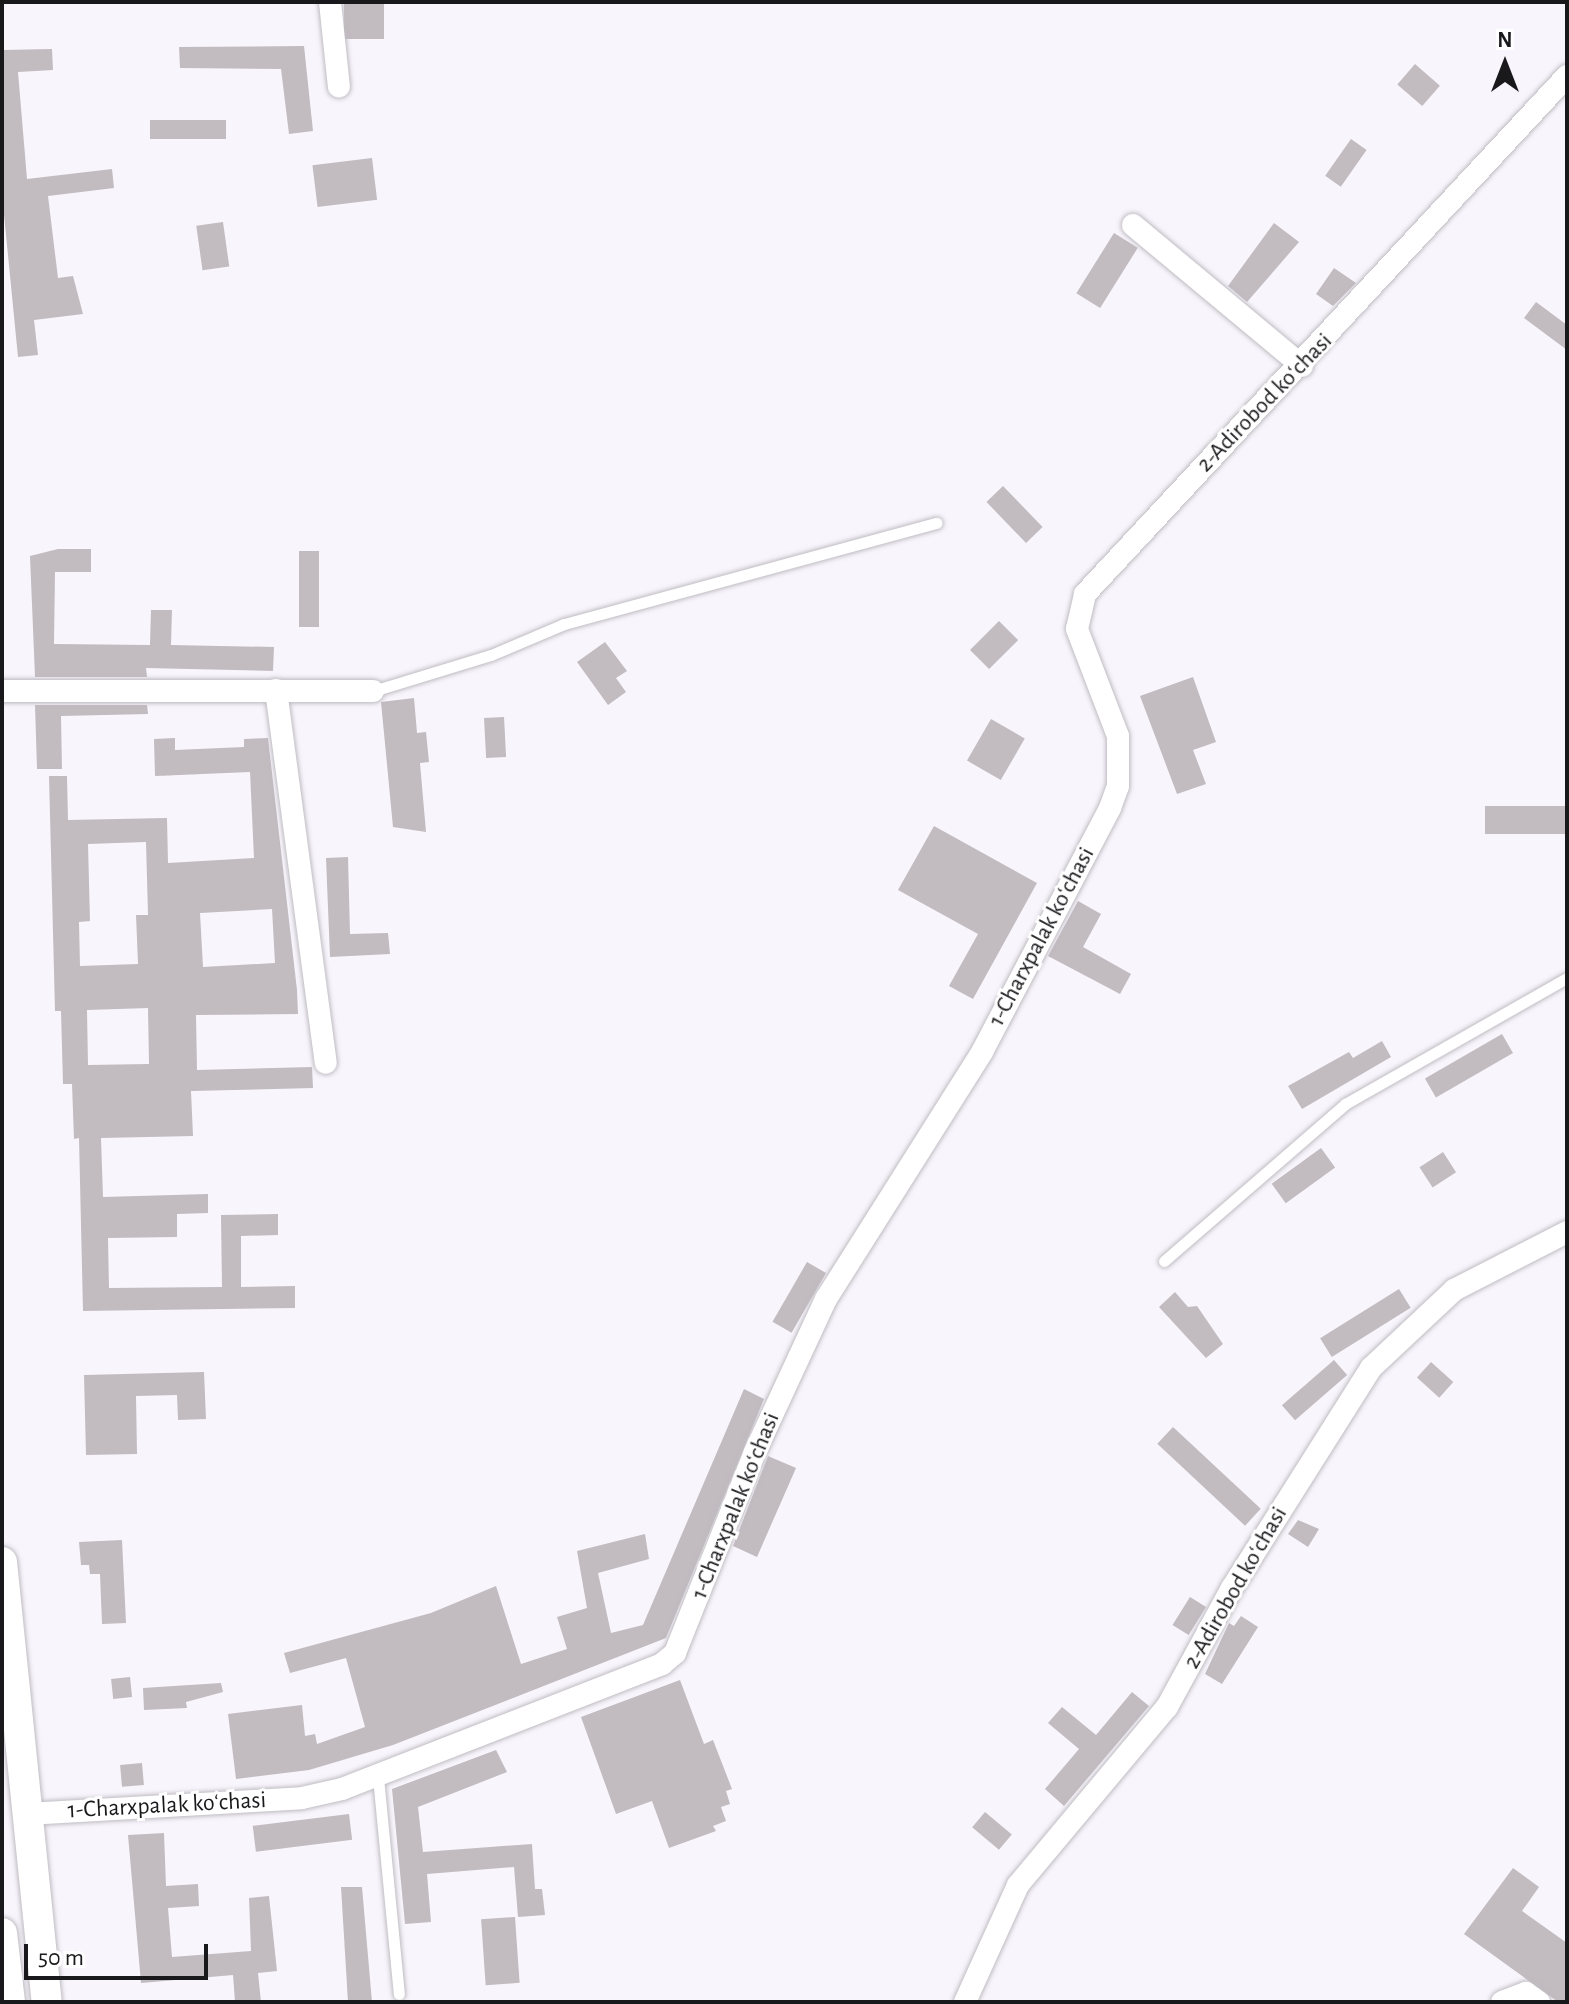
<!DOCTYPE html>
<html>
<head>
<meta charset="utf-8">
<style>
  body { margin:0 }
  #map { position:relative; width:1569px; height:2004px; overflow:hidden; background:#f8f5fc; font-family:"Alegreya Sans",sans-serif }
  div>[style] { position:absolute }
  .building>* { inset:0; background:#c2bbc0; transform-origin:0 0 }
  .roads { filter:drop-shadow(0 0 2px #bfbcc2) drop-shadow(0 0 2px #bfbcc2) }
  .lane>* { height:11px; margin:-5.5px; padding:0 5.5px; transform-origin:5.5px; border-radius:5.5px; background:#fff }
  .street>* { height:22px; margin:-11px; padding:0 11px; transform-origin:11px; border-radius:11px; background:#fff }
  .secondary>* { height:30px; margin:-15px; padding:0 15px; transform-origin:15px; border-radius:15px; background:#fff }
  span { translate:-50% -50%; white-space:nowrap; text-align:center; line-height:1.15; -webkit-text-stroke:6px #fff; paint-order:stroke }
  .street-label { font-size:24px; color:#19181b }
  .frame { position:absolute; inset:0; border:4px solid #19181b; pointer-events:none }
  .north { position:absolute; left:1465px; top:24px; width:80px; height:80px; -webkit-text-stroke:6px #fff; paint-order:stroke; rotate:0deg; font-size:22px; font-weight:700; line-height:32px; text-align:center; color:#19181b }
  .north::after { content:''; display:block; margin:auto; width:28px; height:36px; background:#19181b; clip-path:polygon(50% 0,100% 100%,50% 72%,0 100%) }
  .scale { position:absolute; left:24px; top:1944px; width:184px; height:36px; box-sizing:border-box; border:4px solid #19181b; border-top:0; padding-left:10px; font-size:24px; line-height:28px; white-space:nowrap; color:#19181b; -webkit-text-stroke:6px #fff; paint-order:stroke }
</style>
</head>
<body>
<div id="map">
  <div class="building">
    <i style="left:344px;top:2px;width:40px;height:37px"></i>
    <i style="clip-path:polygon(304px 46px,313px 131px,289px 134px,281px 69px,180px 68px,179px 47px)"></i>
    <i style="clip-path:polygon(52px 49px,53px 70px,18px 72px,27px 179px,112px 169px,114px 188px,48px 196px,58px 278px,73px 276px,83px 314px,34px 320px,38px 355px,18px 357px,2px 194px,2px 50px)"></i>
    <i style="left:1415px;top:64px;width:33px;height:27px;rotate:41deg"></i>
    <i style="left:226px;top:120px;width:19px;height:76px;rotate:90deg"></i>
    <i style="left:1351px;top:139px;width:19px;height:45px;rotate:35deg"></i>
    <i style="left:372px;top:158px;width:42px;height:60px;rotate:83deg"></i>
    <i style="left:223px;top:222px;width:45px;height:27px;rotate:82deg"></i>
    <i style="clip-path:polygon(1274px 223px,1299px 242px,1247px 302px,1228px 286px)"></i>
    <i style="left:1114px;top:233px;width:28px;height:71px;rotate:32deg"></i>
    <i style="clip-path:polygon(1334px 268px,1356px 283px,1333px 306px,1316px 294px)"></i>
    <i style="clip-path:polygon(1536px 302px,1567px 325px,1567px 350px,1524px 318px)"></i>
    <i style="left:1003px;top:486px;width:57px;height:23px;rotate:46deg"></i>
    <i style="clip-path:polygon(58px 549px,91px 549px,91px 572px,55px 572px,54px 644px,150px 645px,151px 610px,172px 610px,171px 645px,274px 647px,273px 671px,146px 668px,147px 677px,35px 677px,30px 556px)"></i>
    <i style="left:299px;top:551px;width:20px;height:76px"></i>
    <i style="left:999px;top:621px;width:27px;height:41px;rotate:45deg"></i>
    <i style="clip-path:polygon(605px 642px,627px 671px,616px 678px,626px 692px,608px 705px,577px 662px)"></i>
    <i style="clip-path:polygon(1193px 677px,1216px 742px,1193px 750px,1206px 784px,1177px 794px,1140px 696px)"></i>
    <i style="clip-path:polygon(414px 698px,417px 733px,426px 732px,429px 762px,420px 763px,426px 832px,393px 827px,381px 702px)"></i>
    <i style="clip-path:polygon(35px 705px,147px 705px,148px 714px,61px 716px,62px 769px,37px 769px)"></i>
    <i style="left:504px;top:717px;width:40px;height:20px;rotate:87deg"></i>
    <i style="left:991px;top:719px;width:39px;height:48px;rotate:30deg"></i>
    <i style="clip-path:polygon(evenodd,175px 738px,175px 750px,244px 747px,244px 739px,268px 738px,297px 990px,298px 1014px,196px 1015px,197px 1070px,312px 1067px,313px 1088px,191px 1091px,193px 1136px,101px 1138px,103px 1197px,208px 1194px,208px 1213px,177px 1214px,177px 1237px,108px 1238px,109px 1288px,222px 1287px,221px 1215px,278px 1214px,278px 1235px,241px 1236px,241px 1287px,295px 1286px,295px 1308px,83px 1311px,79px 1138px,74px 1139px,72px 1084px,63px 1084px,61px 1011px,55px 1011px,49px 776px,67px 776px,68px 820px,167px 818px,168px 863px,254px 858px,250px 772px,155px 776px,154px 739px,175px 738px,146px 842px,148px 915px,136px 915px,138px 964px,80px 966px,79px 922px,90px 921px,88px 844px,146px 842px,175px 738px,272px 909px,275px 963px,203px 967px,200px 913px,272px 909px,175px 738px,148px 1008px,149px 1064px,88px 1065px,87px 1010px,148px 1008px)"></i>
    <i style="left:1485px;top:806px;width:82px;height:28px"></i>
    <i style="clip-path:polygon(934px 826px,1037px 883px,973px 999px,949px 986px,978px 934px,898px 890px)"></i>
    <i style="clip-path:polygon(348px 857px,350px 934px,388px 933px,390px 954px,330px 957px,326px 858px)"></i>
    <i style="clip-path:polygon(1078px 901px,1101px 914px,1083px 947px,1131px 974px,1120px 994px,1048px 956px)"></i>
    <i style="left:1502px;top:1034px;width:22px;height:89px;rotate:60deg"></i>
    <i style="clip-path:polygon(1382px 1041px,1391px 1057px,1302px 1109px,1288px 1086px,1349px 1052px,1353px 1058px)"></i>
    <i style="left:1321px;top:1148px;width:24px;height:61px;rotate:54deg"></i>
    <i style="left:1443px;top:1152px;width:24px;height:28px;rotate:57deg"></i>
    <i style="left:807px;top:1262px;width:22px;height:69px;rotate:30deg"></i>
    <i style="left:1399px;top:1289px;width:22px;height:93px;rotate:58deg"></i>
    <i style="clip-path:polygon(1175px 1292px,1188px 1307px,1197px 1306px,1223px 1344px,1206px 1358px,1159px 1307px)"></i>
    <i style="left:1334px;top:1360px;width:20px;height:69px;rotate:49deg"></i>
    <i style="left:1431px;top:1362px;width:30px;height:21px;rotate:42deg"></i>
    <i style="clip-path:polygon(204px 1372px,206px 1419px,178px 1420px,177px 1395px,136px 1396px,137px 1454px,86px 1455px,84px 1375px)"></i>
    <i style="clip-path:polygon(744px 1389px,764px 1399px,666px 1638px,393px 1745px,309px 1770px,236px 1779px,228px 1714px,302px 1705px,305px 1736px,315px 1734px,317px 1744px,365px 1727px,346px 1658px,290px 1673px,284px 1653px,431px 1613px,496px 1586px,521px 1664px,567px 1649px,557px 1617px,587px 1608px,577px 1551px,645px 1534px,649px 1559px,598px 1573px,611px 1633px,643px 1625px)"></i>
    <i style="left:1173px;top:1427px;width:120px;height:23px;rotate:43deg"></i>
    <i style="clip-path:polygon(768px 1456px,796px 1468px,757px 1557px,733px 1546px)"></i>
    <i style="clip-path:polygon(1298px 1520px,1319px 1529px,1308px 1547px,1288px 1534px)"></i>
    <i style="clip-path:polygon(122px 1540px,126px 1623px,102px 1624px,100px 1574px,90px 1574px,89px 1565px,81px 1565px,79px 1542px)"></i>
    <i style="left:1190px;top:1597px;width:19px;height:33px;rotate:32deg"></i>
    <i style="clip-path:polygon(1241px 1616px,1258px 1627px,1222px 1684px,1205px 1674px,1229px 1623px,1234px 1626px)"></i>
    <i style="left:130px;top:1677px;width:20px;height:19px;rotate:84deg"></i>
    <i style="clip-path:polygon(680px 1680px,704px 1744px,713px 1740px,732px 1789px,726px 1791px,730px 1804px,721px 1807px,726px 1821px,713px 1826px,716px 1831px,669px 1848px,652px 1801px,616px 1814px,581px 1717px)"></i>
    <i style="clip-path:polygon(221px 1683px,223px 1692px,186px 1702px,187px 1708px,144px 1710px,143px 1688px)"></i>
    <i style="clip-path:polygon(1132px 1692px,1149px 1706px,1064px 1806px,1045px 1789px,1079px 1749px,1048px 1723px,1062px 1707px,1096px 1735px)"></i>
    <i style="clip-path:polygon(496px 1750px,507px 1772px,418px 1807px,423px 1852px,532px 1844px,535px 1889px,542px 1889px,545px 1915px,518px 1917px,514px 1867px,427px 1874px,431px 1922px,405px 1924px,392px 1789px)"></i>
    <i style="left:142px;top:1763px;width:22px;height:22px;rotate:85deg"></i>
    <i style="left:985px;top:1812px;width:35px;height:20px;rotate:40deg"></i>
    <i style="left:349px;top:1814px;width:26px;height:97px;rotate:83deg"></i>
    <i style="clip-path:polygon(164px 1833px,166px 1886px,198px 1884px,199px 1906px,168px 1908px,172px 1957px,251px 1951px,249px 1898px,269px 1896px,277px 1971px,258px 1973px,261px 2002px,235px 2002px,233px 1975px,141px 1983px,128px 1835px)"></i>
    <i style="clip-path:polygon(1513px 1868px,1539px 1887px,1522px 1911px,1567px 1943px,1567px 2002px,1558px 2002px,1464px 1934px)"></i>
    <i style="clip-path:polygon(341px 1887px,362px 1887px,372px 2002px,348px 2002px)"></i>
    <i style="left:515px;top:1917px;width:66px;height:34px;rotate:86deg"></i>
  </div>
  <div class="roads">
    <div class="lane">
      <i style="left:373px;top:691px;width:123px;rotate:-17deg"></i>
      <i style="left:491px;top:655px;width:79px;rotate:-23deg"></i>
      <i style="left:564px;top:624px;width:386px;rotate:-15.2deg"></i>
      <i style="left:1164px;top:1261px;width:240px;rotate:-40.9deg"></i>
      <i style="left:1345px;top:1104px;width:255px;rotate:-29.6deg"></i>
      <i style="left:378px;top:1777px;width:218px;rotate:84.5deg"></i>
    </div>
    <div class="street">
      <i style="left:330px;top:2px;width:85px;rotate:84deg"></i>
      <i style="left:1133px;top:225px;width:220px;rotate:39.8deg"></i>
      <i style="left:276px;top:690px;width:376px;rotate:82.4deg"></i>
      <i style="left:2px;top:691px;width:371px"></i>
      <i style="left:27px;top:1814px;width:275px;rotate:-3.3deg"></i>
      <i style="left:302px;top:1798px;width:41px;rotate:-12.7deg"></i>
      <i style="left:342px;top:1789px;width:344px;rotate:-21.3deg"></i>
      <i style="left:662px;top:1664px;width:17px;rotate:-40deg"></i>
      <i style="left:675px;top:1653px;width:216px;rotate:-68.3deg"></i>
      <i style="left:755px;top:1452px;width:169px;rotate:-65.1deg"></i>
      <i style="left:826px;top:1299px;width:292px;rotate:-57.7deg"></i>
      <i style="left:982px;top:1052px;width:276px;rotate:-62.3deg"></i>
      <i style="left:1110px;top:808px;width:23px;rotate:-70deg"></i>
      <i style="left:1118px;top:786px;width:50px;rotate:-90deg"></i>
      <i style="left:1118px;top:736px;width:115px;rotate:-111deg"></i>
      <i style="left:1077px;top:629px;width:36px;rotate:-77deg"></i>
      <i style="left:1085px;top:594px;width:708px;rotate:-47.06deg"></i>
      <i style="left:965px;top:2002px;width:128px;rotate:-65.6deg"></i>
      <i style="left:1018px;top:1885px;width:232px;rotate:-50.1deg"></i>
      <i style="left:1167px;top:1707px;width:136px;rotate:-61.4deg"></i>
      <i style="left:1232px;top:1588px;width:260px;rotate:-57.7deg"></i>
      <i style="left:1371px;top:1368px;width:114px;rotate:-43.2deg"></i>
      <i style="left:1454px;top:1290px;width:127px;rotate:-27.2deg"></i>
      <i style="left:1502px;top:2002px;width:26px;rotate:-21deg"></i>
      <i style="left:1526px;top:1993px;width:16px;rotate:35deg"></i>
    </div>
    <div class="secondary">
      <i style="left:2px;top:1562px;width:442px;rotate:84.2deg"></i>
      <i style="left:2px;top:1933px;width:69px;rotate:83.4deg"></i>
    </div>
  </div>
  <div class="street-label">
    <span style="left:1265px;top:403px;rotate:-46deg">2-Adirobod koʻchasi</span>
    <span style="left:1042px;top:937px;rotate:-62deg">1-Charxpalak koʻchasi</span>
    <span style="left:736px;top:1506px;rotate:-68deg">1-Charxpalak koʻchasi</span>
    <span style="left:1236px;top:1588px;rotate:-60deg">2-Adirobod koʻchasi</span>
    <span style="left:167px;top:1806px;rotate:-3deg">1-Charxpalak koʻchasi</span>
  </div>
  <div class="frame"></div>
  <div class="north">N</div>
  <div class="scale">50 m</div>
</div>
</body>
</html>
